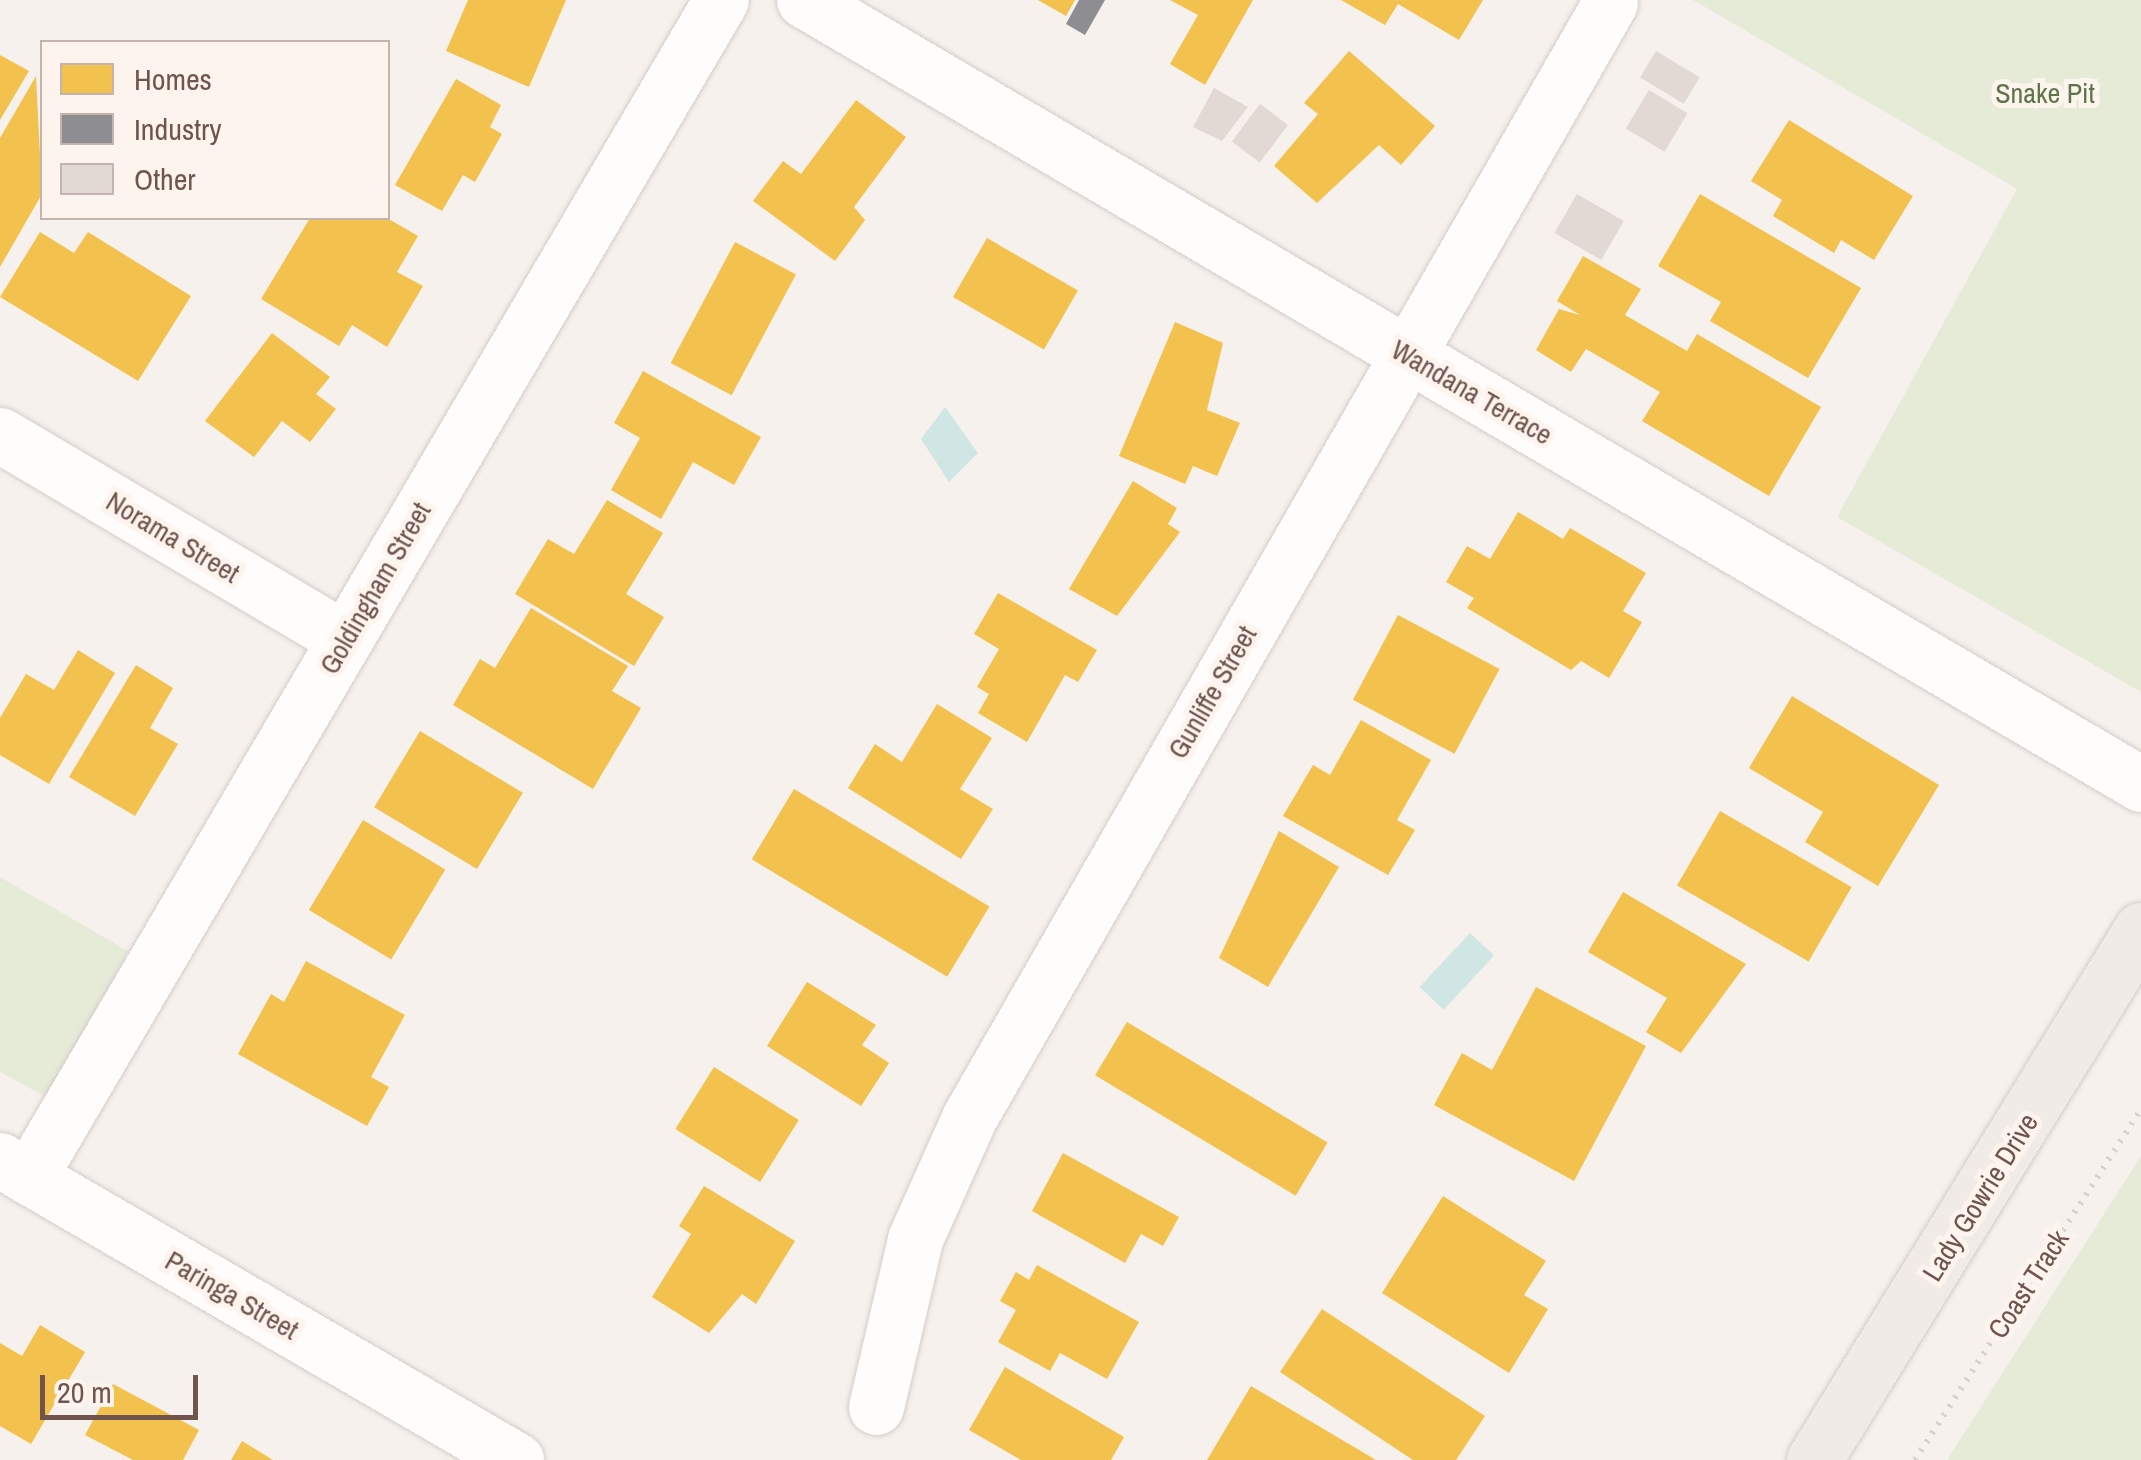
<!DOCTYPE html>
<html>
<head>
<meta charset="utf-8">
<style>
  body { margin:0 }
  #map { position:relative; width:2141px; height:1460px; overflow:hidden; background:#f6f1ec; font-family:"Archivo Narrow",sans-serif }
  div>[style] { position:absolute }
  .green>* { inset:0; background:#e6ebd8 }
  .water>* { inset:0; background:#d0e6e4; transform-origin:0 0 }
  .homes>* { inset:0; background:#f2c14e; transform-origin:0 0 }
  .industry>* { inset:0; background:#8d8d92 }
  .building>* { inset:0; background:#e2d8d4; transform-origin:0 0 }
  .path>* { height:6px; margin-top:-3px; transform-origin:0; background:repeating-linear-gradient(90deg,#d8d0cf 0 2.5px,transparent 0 10.5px) }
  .roads { filter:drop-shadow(0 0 2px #d4ccc8) drop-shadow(0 0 2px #d4ccc8) }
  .minor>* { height:55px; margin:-27.5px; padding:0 27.5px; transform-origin:27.5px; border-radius:27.5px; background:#fefdfc }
  .major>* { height:55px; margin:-27.5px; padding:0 27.5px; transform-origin:27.5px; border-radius:27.5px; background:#f1ebe7 }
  span { translate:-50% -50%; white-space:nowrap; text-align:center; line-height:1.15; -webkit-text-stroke:10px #fdf4ee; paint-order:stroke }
  .park-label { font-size:28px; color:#5e7549 }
  .street-label { font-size:28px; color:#70554f }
  .legend { position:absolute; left:40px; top:40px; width:350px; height:180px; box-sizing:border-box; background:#fdf4ee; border:2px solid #c5b4ae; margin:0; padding:12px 18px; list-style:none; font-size:30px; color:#70554f }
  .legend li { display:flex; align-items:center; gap:20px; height:50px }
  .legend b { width:50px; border:2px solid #c5b4ae }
  .scale { position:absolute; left:40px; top:1375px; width:158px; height:45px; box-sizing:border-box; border:5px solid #70554f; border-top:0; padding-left:12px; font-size:30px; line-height:35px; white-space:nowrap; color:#70554f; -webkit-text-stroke:8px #fdf4ee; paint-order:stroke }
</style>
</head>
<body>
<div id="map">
  <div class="green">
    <i style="clip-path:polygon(1693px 0,2141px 0,2141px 692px,1837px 517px,2017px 189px)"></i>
    <i style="clip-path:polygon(0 877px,128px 951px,48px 1098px,0 1072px)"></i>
    <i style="clip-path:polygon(2141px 1156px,2141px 1460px,1947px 1460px)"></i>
  </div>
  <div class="water">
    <i style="clip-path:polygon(945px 407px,978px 453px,949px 482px,921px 439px)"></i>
    <i style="left:1470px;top:933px;width:33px;height:74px;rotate:43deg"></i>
  </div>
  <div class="homes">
    <i style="clip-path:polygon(468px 0,566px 0,529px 87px,446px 51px)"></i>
    <i style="clip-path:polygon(1038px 0,1075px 0,1066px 16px)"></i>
    <i style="clip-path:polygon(1170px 0,1253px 0,1205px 85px,1170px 64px,1198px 15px)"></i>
    <i style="clip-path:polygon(1341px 0,1483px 0,1459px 40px,1398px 4px,1385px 25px)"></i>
    <i style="clip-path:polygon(1349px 51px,1435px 126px,1401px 165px,1379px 145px,1317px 203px,1274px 166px,1318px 114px,1304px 103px)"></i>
    <i style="clip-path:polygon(0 55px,29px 71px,0 120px)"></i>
    <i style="clip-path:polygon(36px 76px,42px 194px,0 267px,0 138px)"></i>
    <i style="clip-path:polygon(456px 79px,501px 105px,490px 127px,502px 134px,475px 182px,463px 175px,442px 211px,395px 185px)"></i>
    <i style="clip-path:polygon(856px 100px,906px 137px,854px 207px,865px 220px,835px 261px,753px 201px,783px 161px,801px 174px)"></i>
    <i style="clip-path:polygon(1789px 120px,1913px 196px,1874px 260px,1841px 240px,1834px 253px,1773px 216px,1782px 200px,1751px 181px)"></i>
    <i style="clip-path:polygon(1700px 194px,1861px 288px,1808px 378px,1710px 321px,1721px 302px,1658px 266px)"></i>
    <i style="clip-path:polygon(310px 218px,387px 218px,418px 236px,397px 272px,423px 286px,387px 347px,352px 325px,339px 346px,261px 299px)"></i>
    <i style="clip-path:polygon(40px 232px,74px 253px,88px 232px,191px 296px,138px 381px,0 297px)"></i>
    <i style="left:987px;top:238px;width:105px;height:68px;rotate:30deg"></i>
    <i style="left:735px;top:242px;width:69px;height:137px;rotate:28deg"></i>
    <i style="clip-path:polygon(1583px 256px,1641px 289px,1625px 315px,1687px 351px,1697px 334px,1821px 407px,1769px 496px,1642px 421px,1660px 392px,1586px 349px,1571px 372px,1536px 350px,1559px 309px,1580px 315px,1557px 301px)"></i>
    <i style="clip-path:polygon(1175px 322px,1223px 343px,1207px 410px,1240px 423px,1217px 476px,1193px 466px,1185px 484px,1119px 456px)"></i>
    <i style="clip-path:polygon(272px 333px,330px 377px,316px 394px,336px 409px,310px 442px,282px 421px,254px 457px,205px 421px)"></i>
    <i style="clip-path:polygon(643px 371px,761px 437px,734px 485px,693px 462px,661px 519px,611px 490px,640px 438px,614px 423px)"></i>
    <i style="clip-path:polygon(1133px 481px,1177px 508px,1168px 524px,1180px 532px,1117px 616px,1069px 589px)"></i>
    <i style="clip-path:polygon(607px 500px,663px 533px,626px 594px,664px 617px,634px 666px,515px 594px,548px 539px,574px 554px)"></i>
    <i style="clip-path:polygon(1518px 512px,1563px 539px,1570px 528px,1646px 573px,1623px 611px,1642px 622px,1609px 678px,1581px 661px,1571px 670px,1467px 608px,1474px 598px,1446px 582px,1467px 546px,1490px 559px)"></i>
    <i style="clip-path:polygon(998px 593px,1097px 650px,1078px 682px,1065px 675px,1027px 742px,978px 713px,989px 694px,977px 687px,999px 649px,974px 634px)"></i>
    <i style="clip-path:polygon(531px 608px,628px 666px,612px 691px,641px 708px,593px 789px,453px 705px,480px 659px,495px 668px)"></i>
    <i style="left:1398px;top:615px;width:115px;height:96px;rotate:28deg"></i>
    <i style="clip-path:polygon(78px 650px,115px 673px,49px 784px,0 755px,0 718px,26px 674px,54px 690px)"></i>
    <i style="clip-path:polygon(136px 665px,173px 688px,150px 728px,178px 744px,135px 816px,69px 777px)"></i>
    <i style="clip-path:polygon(1792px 696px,1939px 785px,1878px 886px,1805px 842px,1823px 812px,1749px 768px)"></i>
    <i style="clip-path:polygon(937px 704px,992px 738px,960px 789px,993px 809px,961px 859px,848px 788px,875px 744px,902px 762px)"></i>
    <i style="clip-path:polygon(1361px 720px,1431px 760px,1397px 820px,1415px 830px,1388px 875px,1283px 816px,1313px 765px,1330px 775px)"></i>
    <i style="left:420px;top:731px;width:120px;height:89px;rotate:31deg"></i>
    <i style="left:794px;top:789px;width:228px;height:82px;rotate:31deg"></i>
    <i style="left:1720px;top:811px;width:152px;height:86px;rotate:30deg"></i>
    <i style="left:363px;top:820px;width:96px;height:105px;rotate:31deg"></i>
    <i style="clip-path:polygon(1279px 831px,1339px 867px,1268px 987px,1219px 958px)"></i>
    <i style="clip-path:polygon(1623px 892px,1746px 964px,1681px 1053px,1646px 1032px,1667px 998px,1588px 952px)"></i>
    <i style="clip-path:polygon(306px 961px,405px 1015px,371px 1077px,389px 1087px,367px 1126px,238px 1054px,271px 994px,284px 1002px)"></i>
    <i style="clip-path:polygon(807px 982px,876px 1025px,862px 1045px,889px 1063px,861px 1106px,767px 1046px)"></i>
    <i style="clip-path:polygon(1536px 987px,1646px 1046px,1574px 1181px,1434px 1105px,1462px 1053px,1492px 1070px)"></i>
    <i style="left:1127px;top:1022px;width:234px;height:62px;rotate:31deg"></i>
    <i style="left:714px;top:1067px;width:100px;height:73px;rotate:32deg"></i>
    <i style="clip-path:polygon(1063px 1153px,1179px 1217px,1163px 1246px,1141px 1234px,1125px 1263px,1032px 1211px)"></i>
    <i style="clip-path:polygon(704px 1186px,795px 1241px,756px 1304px,742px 1294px,709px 1333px,652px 1297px,691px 1234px,679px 1226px)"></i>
    <i style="clip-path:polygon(1443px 1196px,1546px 1261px,1524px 1295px,1548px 1309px,1509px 1373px,1382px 1293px)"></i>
    <i style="clip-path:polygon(1037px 1265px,1139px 1322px,1107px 1379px,1060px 1353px,1050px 1371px,998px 1342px,1016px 1310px,1000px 1301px,1016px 1272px,1029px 1280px)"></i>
    <i style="clip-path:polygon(1322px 1309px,1485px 1416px,1456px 1460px,1413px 1460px,1280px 1372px)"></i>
    <i style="clip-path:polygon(40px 1325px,85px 1352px,31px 1444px,0 1426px,0 1343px,22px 1356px)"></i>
    <i style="clip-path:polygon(1005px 1367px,1124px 1437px,1111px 1460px,1021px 1460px,969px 1430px)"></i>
    <i style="clip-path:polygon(113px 1384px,199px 1430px,183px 1460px,133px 1460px,85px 1435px)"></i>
    <i style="clip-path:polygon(1251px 1386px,1376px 1460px,1207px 1460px)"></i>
    <i style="clip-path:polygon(242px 1441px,273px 1460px,231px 1460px)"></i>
  </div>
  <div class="industry">
    <i style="clip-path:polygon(1079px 0,1105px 0,1085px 35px,1066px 24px)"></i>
  </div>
  <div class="building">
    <i style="left:1656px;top:51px;width:51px;height:31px;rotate:31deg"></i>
    <i style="clip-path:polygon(1214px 88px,1248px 107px,1222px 141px,1193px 127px)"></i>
    <i style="left:1649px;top:90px;width:45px;height:45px;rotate:31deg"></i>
    <i style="left:1260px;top:104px;width:35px;height:47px;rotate:37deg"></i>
    <i style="left:1577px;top:194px;width:54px;height:45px;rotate:30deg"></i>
  </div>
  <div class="path">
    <i style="left:1915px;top:1460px;width:417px;rotate:-57.2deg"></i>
  </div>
  <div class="roads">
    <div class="minor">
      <i style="left:804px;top:0;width:1550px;rotate:30.39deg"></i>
      <i style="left:0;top:435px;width:401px;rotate:30.6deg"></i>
      <i style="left:0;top:1160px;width:597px;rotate:30.17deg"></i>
      <i style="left:29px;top:1177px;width:1365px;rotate:-59.55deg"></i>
      <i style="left:876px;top:1407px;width:172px;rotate:-76.9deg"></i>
      <i style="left:915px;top:1239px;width:133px;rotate:-65.9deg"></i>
      <i style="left:969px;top:1118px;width:1286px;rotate:-60.11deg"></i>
    </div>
    <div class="major">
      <i style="left:1814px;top:1460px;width:623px;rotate:-58.33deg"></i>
    </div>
  </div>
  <div class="park-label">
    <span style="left:2045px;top:93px">Snake Pit</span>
  </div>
  <div class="street-label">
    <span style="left:1472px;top:392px;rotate:30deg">Wandana Terrace</span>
    <span style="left:173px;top:537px;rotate:31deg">Norama Street</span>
    <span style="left:375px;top:588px;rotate:-60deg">Goldingham Street</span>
    <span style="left:1212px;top:692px;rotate:-60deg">Gunliffe Street</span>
    <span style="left:1980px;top:1197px;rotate:-58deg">Lady Gowrie Drive</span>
    <span style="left:2028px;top:1284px;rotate:-57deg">Coast Track</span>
    <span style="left:232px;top:1295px;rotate:30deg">Paringa Street</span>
  </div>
  <ul class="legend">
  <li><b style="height:28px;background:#f2c14e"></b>Homes</li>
  <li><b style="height:28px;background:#8d8d92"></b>Industry</li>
  <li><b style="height:28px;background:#e2d8d4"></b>Other</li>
  </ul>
  <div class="scale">20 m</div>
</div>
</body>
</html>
